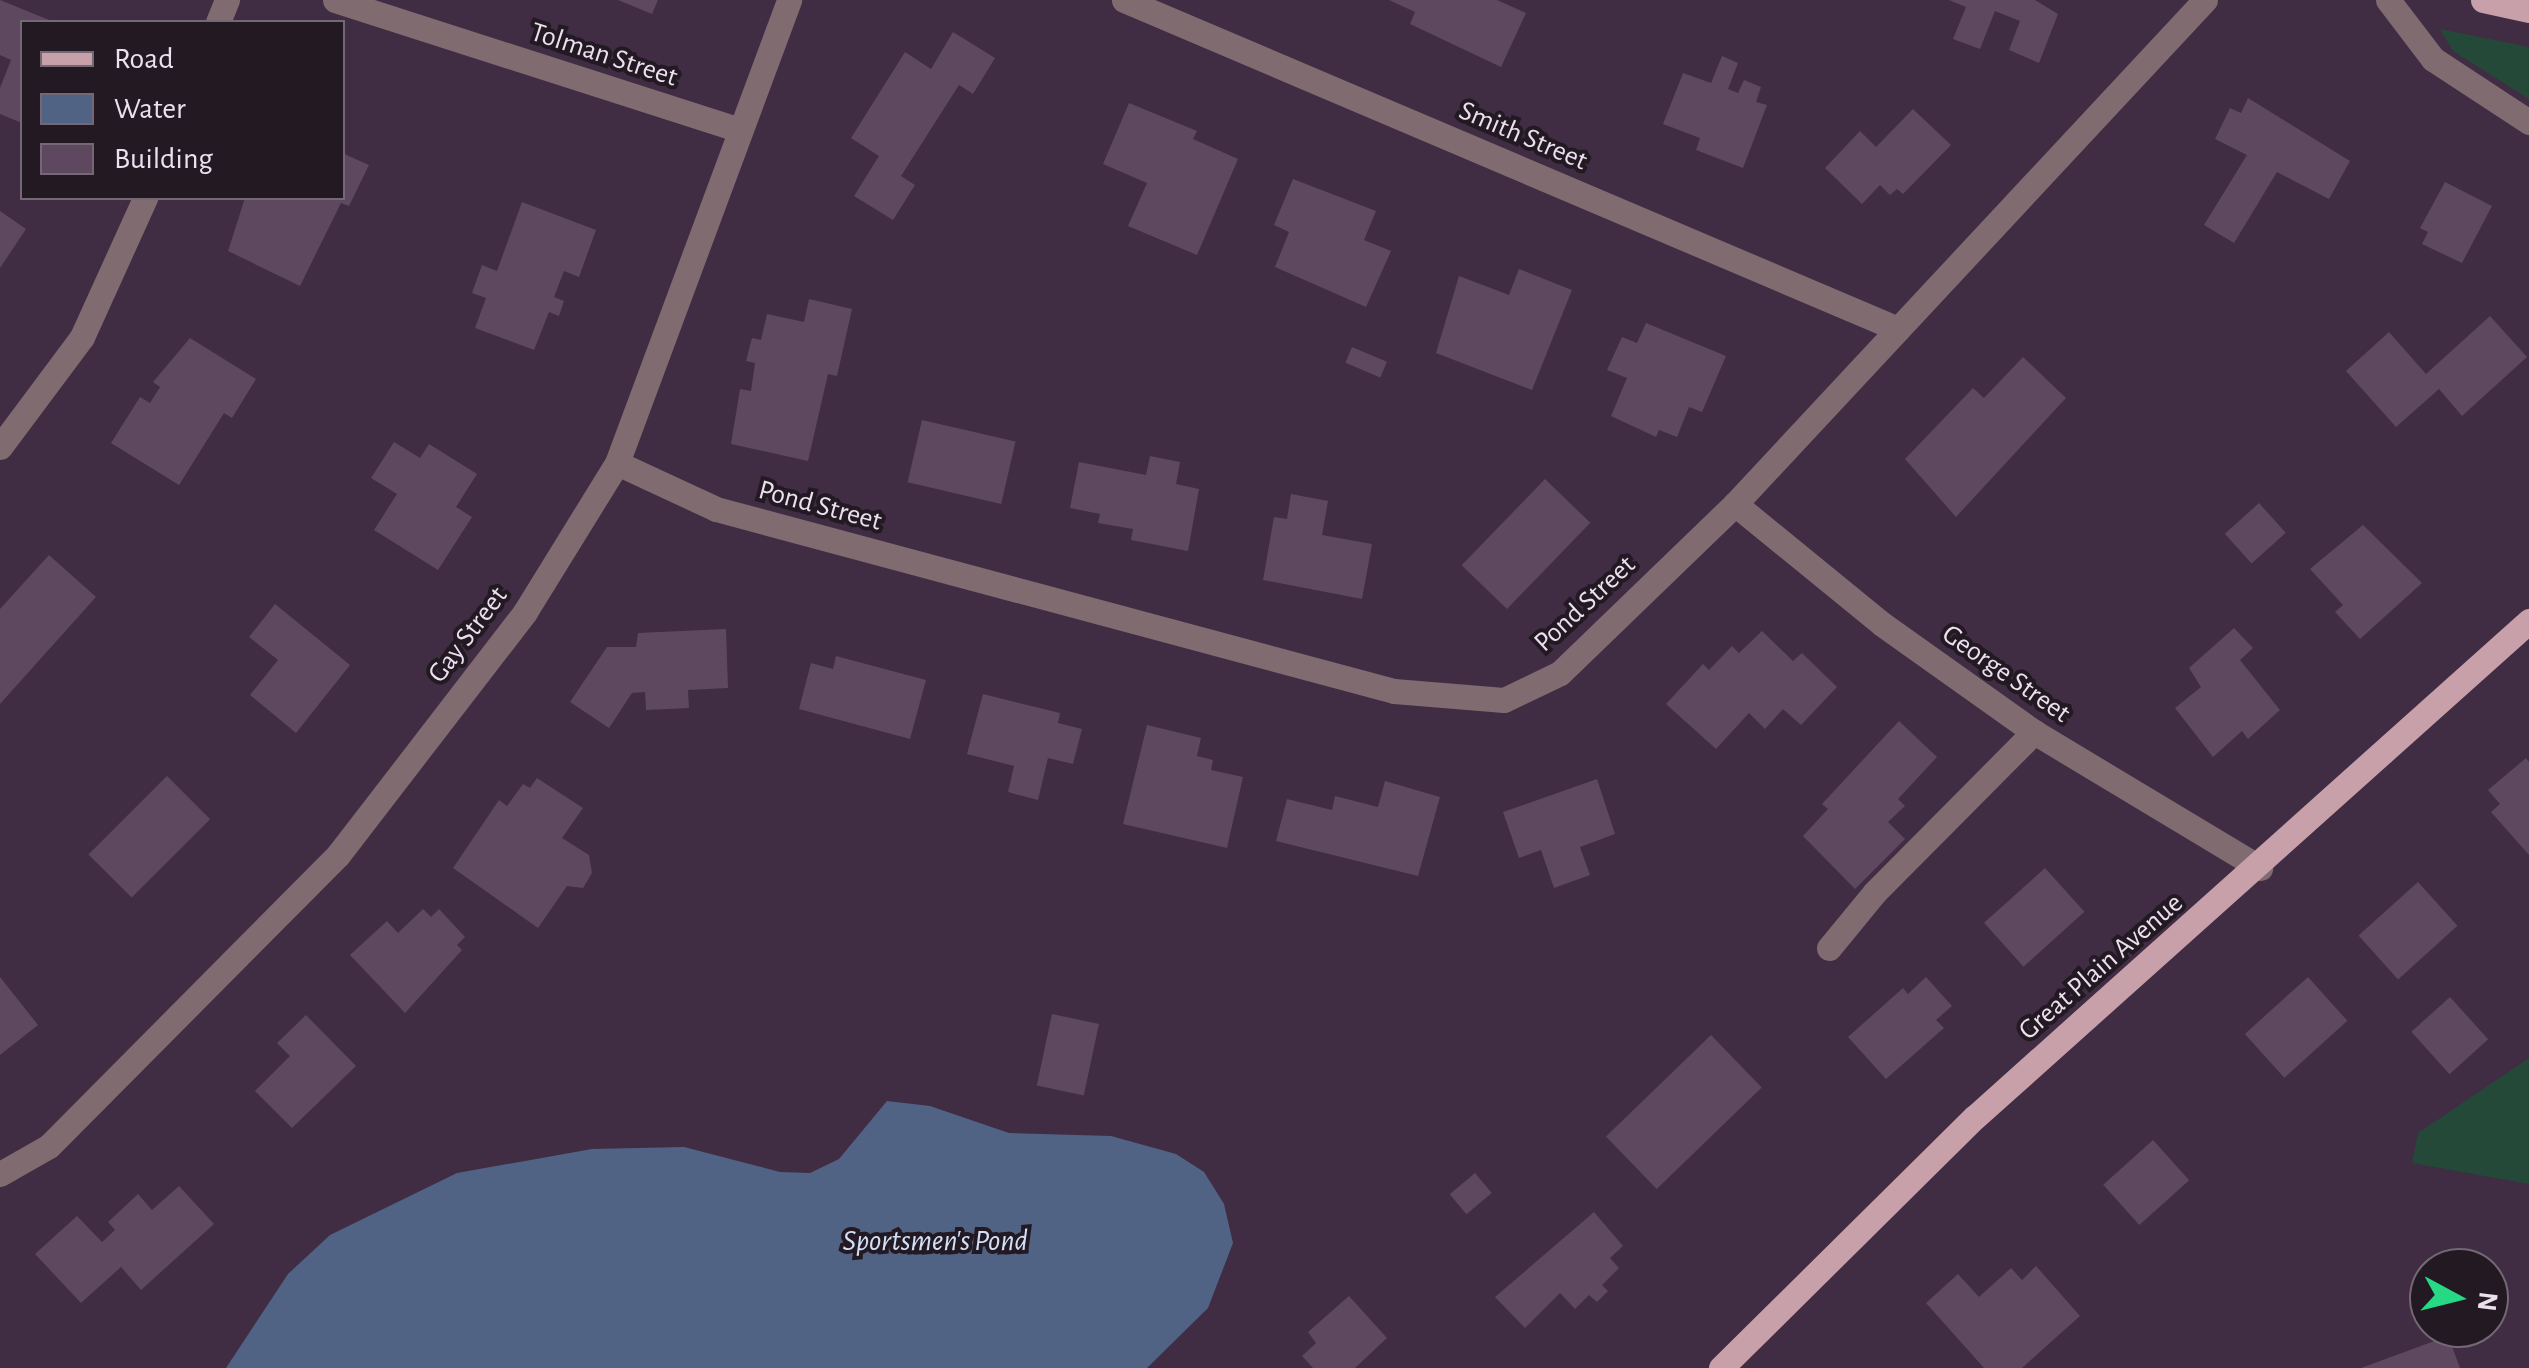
<!DOCTYPE html>
<html>
<head>
<meta charset="utf-8">
<style>
  body { margin:0 }
  #map { position:relative; width:2529px; height:1368px; overflow:hidden; background:#402c43; font-family:"Alegreya Sans",sans-serif }
  div>[style] { position:absolute }
  .green>* { inset:0; background:#244939 }
  .water>* { inset:0; background:#506384 }
  .building>* { inset:0; background:#5d4860; transform-origin:0 0 }
  .minor>* { height:25px; margin:-12.5px; padding:0 12.5px; transform-origin:12.5px; border-radius:12.5px; background:#7f6b70 }
  .major>* { height:25px; margin:-12.5px; padding:0 12.5px; transform-origin:12.5px; border-radius:12.5px; background:#c8a0aa }
  span { translate:-50% -50%; white-space:nowrap; text-align:center; line-height:1.15; -webkit-text-stroke:8px #221923; paint-order:stroke }
  .street-label { font-size:28px; color:#ecdfee }
  .water-label { font-size:30px; color:#d2e0f7; font-style:italic }
  .legend { position:absolute; left:20px; top:20px; width:325px; height:180px; box-sizing:border-box; background:#221923; border:2px solid #736874; margin:0; padding:12px 18px; list-style:none; font-size:30px; color:#ecdfee }
  .legend li { display:flex; align-items:center; gap:20px; height:50px }
  .legend b { width:50px; border:2px solid #736874 }
  .north { position:absolute; left:2409px; top:1248px; width:100px; height:100px; box-sizing:border-box; background:#221923; border:2px solid #736874; border-radius:50%; rotate:97deg; font-size:28px; font-weight:700; line-height:40px; text-align:center; color:#ecdfee }
  .north::after { content:''; display:block; margin:auto; width:35px; height:45px; background:#27d885; clip-path:polygon(50% 0,100% 100%,50% 72%,0 100%) }
</style>
</head>
<body>
<div id="map">
  <div class="green">
    <i style="clip-path:polygon(2440px 29px,2529px 47px,2529px 99px,2453px 51px)"></i>
    <i style="clip-path:polygon(2529px 1058px,2529px 1184px,2412px 1163px,2418px 1133px)"></i>
  </div>
  <div class="water">
    <i style="clip-path:polygon(887px 1101px,930px 1106px,1009px 1133px,1111px 1136px,1176px 1154px,1204px 1172px,1224px 1204px,1233px 1243px,1208px 1308px,1147px 1368px,226px 1368px,288px 1274px,330px 1235px,457px 1173px,592px 1149px,684px 1147px,780px 1172px,810px 1173px,839px 1159px)"></i>
  </div>
  <div class="building">
    <i style="clip-path:polygon(0 0,54px 22px,22px 22px,22px 123px,0 114px,0 88px,11px 60px,0 55px)"></i>
    <i style="clip-path:polygon(618px 0,658px 0,652px 14px)"></i>
    <i style="clip-path:polygon(1389px 0,1497px 0,1526px 13px,1501px 67px,1410px 24px,1415px 12px)"></i>
    <i style="clip-path:polygon(1949px 0,2035px 0,2058px 14px,2039px 63px,2009px 50px,2020px 21px,1995px 11px,1980px 49px,1953px 39px,1966px 7px)"></i>
    <i style="clip-path:polygon(953px 32px,995px 58px,973px 94px,959px 85px,901px 176px,915px 185px,893px 220px,854px 196px,879px 156px,851px 138px,905px 52px,931px 69px)"></i>
    <i style="clip-path:polygon(1722px 56px,1738px 63px,1728px 89px,1738px 93px,1744px 80px,1761px 87px,1756px 102px,1767px 105px,1743px 168px,1696px 150px,1700px 138px,1663px 124px,1683px 73px,1711px 83px)"></i>
    <i style="clip-path:polygon(2248px 98px,2350px 161px,2329px 199px,2277px 172px,2234px 243px,2204px 225px,2247px 155px,2215px 139px,2230px 108px,2241px 113px)"></i>
    <i style="clip-path:polygon(1129px 103px,1197px 131px,1193px 139px,1238px 159px,1197px 255px,1128px 226px,1147px 183px,1103px 164px)"></i>
    <i style="clip-path:polygon(1913px 109px,1951px 145px,1903px 194px,1897px 189px,1890px 195px,1880px 185px,1862px 204px,1825px 168px,1860px 131px,1876px 147px)"></i>
    <i style="clip-path:polygon(342px 153px,369px 165px,349px 206px,341px 203px,300px 286px,228px 251px,245px 198px,342px 198px)"></i>
    <i style="clip-path:polygon(1293px 179px,1376px 211px,1364px 240px,1391px 251px,1366px 307px,1275px 267px,1289px 232px,1274px 225px)"></i>
    <i style="clip-path:polygon(2445px 182px,2492px 206px,2462px 263px,2422px 244px,2428px 232px,2420px 228px)"></i>
    <i style="clip-path:polygon(522px 202px,596px 230px,579px 277px,564px 271px,554px 297px,564px 301px,559px 316px,549px 312px,534px 350px,475px 328px,486px 298px,472px 293px,482px 265px,497px 271px)"></i>
    <i style="clip-path:polygon(0 211px,26px 229px,0 268px)"></i>
    <i style="clip-path:polygon(1519px 269px,1572px 290px,1532px 390px,1436px 353px,1459px 276px,1509px 295px)"></i>
    <i style="clip-path:polygon(809px 299px,852px 309px,837px 376px,828px 374px,808px 461px,731px 444px,740px 389px,751px 391px,755px 363px,746px 361px,752px 338px,761px 340px,767px 314px,804px 322px)"></i>
    <i style="clip-path:polygon(2490px 316px,2527px 357px,2462px 416px,2439px 389px,2396px 427px,2346px 371px,2389px 332px,2426px 374px)"></i>
    <i style="clip-path:polygon(1646px 323px,1726px 356px,1702px 412px,1689px 407px,1677px 437px,1659px 430px,1656px 437px,1611px 416px,1627px 378px,1607px 370px,1622px 337px,1637px 343px)"></i>
    <i style="clip-path:polygon(190px 338px,256px 379px,232px 418px,224px 413px,179px 485px,111px 443px,140px 397px,150px 403px,160px 387px,153px 382px)"></i>
    <i style="left:1352px;top:347px;width:38px;height:17px;rotate:23deg"></i>
    <i style="clip-path:polygon(2023px 357px,2066px 398px,1956px 517px,1905px 459px,1973px 388px,1984px 398px)"></i>
    <i style="left:922px;top:420px;width:96px;height:64px;rotate:13deg"></i>
    <i style="clip-path:polygon(394px 442px,420px 458px,429px 444px,477px 474px,456px 507px,472px 517px,438px 570px,374px 530px,397px 494px,371px 478px)"></i>
    <i style="clip-path:polygon(1150px 456px,1180px 462px,1176px 484px,1199px 489px,1188px 551px,1131px 540px,1133px 529px,1098px 523px,1100px 514px,1070px 508px,1079px 462px,1146px 475px)"></i>
    <i style="left:1545px;top:479px;width:63px;height:120px;rotate:44deg"></i>
    <i style="clip-path:polygon(1291px 494px,1328px 501px,1322px 535px,1372px 544px,1362px 599px,1263px 580px,1274px 517px,1287px 519px)"></i>
    <i style="left:2259px;top:503px;width:40px;height:46px;rotate:48deg"></i>
    <i style="clip-path:polygon(2363px 525px,2422px 583px,2360px 639px,2335px 612px,2343px 605px,2310px 569px)"></i>
    <i style="clip-path:polygon(49px 555px,96px 597px,0 704px,0 609px)"></i>
    <i style="clip-path:polygon(275px 604px,350px 665px,296px 733px,250px 695px,278px 660px,249px 637px)"></i>
    <i style="clip-path:polygon(2234px 628px,2253px 648px,2240px 660px,2280px 710px,2248px 739px,2242px 731px,2213px 757px,2175px 708px,2201px 687px,2189px 668px)"></i>
    <i style="clip-path:polygon(726px 629px,728px 688px,688px 690px,689px 708px,646px 710px,645px 692px,632px 693px,609px 728px,570px 702px,607px 647px,636px 647px,638px 633px)"></i>
    <i style="clip-path:polygon(1762px 631px,1793px 661px,1802px 653px,1837px 687px,1801px 725px,1783px 709px,1765px 729px,1749px 713px,1716px 749px,1666px 704px,1703px 664px,1709px 670px,1732px 646px,1739px 653px)"></i>
    <i style="clip-path:polygon(836px 656px,926px 680px,910px 739px,799px 709px,811px 663px,833px 669px)"></i>
    <i style="clip-path:polygon(983px 694px,1060px 713px,1058px 723px,1082px 729px,1073px 764px,1048px 758px,1038px 800px,1008px 792px,1014px 766px,967px 754px)"></i>
    <i style="clip-path:polygon(1899px 721px,1937px 757px,1898px 799px,1905px 806px,1888px 822px,1905px 839px,1855px 889px,1803px 836px,1828px 809px,1822px 804px)"></i>
    <i style="clip-path:polygon(1147px 725px,1201px 738px,1197px 756px,1213px 760px,1211px 770px,1243px 777px,1227px 848px,1123px 824px)"></i>
    <i style="clip-path:polygon(2526px 758px,2529px 762px,2529px 855px,2491px 812px,2500px 804px,2488px 790px)"></i>
    <i style="left:167px;top:776px;width:61px;height:111px;rotate:45deg"></i>
    <i style="clip-path:polygon(537px 778px,583px 808px,562px 838px,589px 855px,592px 873px,583px 888px,567px 886px,538px 928px,453px 868px,499px 800px,507px 806px,523px 784px,530px 788px)"></i>
    <i style="clip-path:polygon(1597px 779px,1615px 834px,1580px 847px,1590px 875px,1554px 888px,1541px 850px,1519px 858px,1503px 812px)"></i>
    <i style="clip-path:polygon(1385px 781px,1440px 797px,1418px 876px,1276px 841px,1287px 799px,1332px 810px,1335px 796px,1378px 807px)"></i>
    <i style="left:2045px;top:868px;width:59px;height:82px;rotate:48deg"></i>
    <i style="left:2418px;top:882px;width:59px;height:80px;rotate:48deg"></i>
    <i style="clip-path:polygon(423px 909px,431px 917px,439px 909px,465px 937px,457px 945px,462px 950px,405px 1013px,350px 955px,387px 921px,398px 933px)"></i>
    <i style="clip-path:polygon(0 977px,38px 1025px,0 1055px)"></i>
    <i style="clip-path:polygon(1926px 977px,1952px 1006px,1936px 1020px,1944px 1028px,1886px 1079px,1848px 1037px,1903px 988px,1908px 994px)"></i>
    <i style="left:2308px;top:977px;width:59px;height:85px;rotate:48deg"></i>
    <i style="left:2450px;top:997px;width:57px;height:52px;rotate:48deg"></i>
    <i style="left:1052px;top:1014px;width:48px;height:73px;rotate:12deg"></i>
    <i style="clip-path:polygon(306px 1015px,356px 1066px,292px 1128px,255px 1091px,290px 1056px,277px 1043px)"></i>
    <i style="left:1711px;top:1035px;width:73px;height:146px;rotate:46deg"></i>
    <i style="left:2153px;top:1140px;width:54px;height:67px;rotate:48deg"></i>
    <i style="left:1475px;top:1173px;width:26px;height:33px;rotate:50deg"></i>
    <i style="clip-path:polygon(179px 1186px,214px 1224px,141px 1290px,121px 1267px,81px 1303px,35px 1254px,77px 1216px,102px 1242px,115px 1230px,108px 1222px,138px 1194px,152px 1210px)"></i>
    <i style="clip-path:polygon(1594px 1212px,1623px 1246px,1610px 1258px,1619px 1268px,1602px 1285px,1608px 1291px,1597px 1302px,1589px 1295px,1575px 1309px,1560px 1293px,1525px 1328px,1495px 1297px)"></i>
    <i style="clip-path:polygon(2036px 1266px,2080px 1316px,2022px 1368px,1984px 1368px,1926px 1303px,1958px 1274px,1979px 1297px,2011px 1268px,2022px 1280px)"></i>
    <i style="clip-path:polygon(1349px 1296px,1387px 1338px,1355px 1368px,1313px 1368px,1302px 1356px,1316px 1343px,1308px 1332px)"></i>
    <i style="clip-path:polygon(2448px 1336px,2460px 1368px,2361px 1368px)"></i>
  </div>
  <div class="minor">
    <i style="left:335px;top:0;width:425px;rotate:17.8deg"></i>
    <i style="left:1124px;top:0;width:841px;rotate:23.03deg"></i>
    <i style="left:2388px;top:0;width:74px;rotate:52.7deg"></i>
    <i style="left:2433px;top:59px;width:115px;rotate:33.3deg"></i>
    <i style="left:218px;top:22px;width:24px;rotate:-68deg"></i>
    <i style="left:0;top:447px;width:137px;rotate:-53.3deg"></i>
    <i style="left:82px;top:337px;width:153px;rotate:-65.6deg"></i>
    <i style="left:617px;top:463px;width:109px;rotate:24.9deg"></i>
    <i style="left:716px;top:509px;width:702px;rotate:15.03deg"></i>
    <i style="left:1394px;top:691px;width:110px;rotate:4.7deg"></i>
    <i style="left:1504px;top:700px;width:62px;rotate:-25.7deg"></i>
    <i style="left:1560px;top:673px;width:243px;rotate:-44deg"></i>
    <i style="left:1735px;top:504px;width:689px;rotate:-47deg"></i>
    <i style="left:1735px;top:504px;width:190px;rotate:39.2deg"></i>
    <i style="left:1882px;top:624px;width:186px;rotate:35.4deg"></i>
    <i style="left:2034px;top:732px;width:264px;rotate:31deg"></i>
    <i style="left:1829px;top:948px;width:72px;rotate:-50.6deg"></i>
    <i style="left:1875px;top:892px;width:226px;rotate:-45.2deg"></i>
    <i style="left:0;top:1174px;width:56px;rotate:-29.7deg"></i>
    <i style="left:49px;top:1146px;width:410px;rotate:-45.2deg"></i>
    <i style="left:338px;top:855px;width:307px;rotate:-52.4deg"></i>
    <i style="left:525px;top:612px;width:175px;rotate:-58.3deg"></i>
    <i style="left:617px;top:463px;width:494px;rotate:-69.6deg"></i>
  </div>
  <div class="major">
    <i style="left:2483px;top:0;width:47px;rotate:12.3deg"></i>
    <i style="left:1721px;top:1368px;width:357px;rotate:-44.7deg"></i>
    <i style="left:1975px;top:1117px;width:744px;rotate:-41.84deg"></i>
  </div>
  <div class="street-label">
    <span style="left:604px;top:55px;rotate:18deg">Tolman Street</span>
    <span style="left:1523px;top:136px;rotate:23deg">Smith Street</span>
    <span style="left:820px;top:506px;rotate:15deg">Pond Street</span>
    <span style="left:1585px;top:604px;rotate:-43deg">Pond Street</span>
    <span style="left:468px;top:635px;rotate:-53deg">Gay Street</span>
    <span style="left:2006px;top:674px;rotate:35deg">George Street</span>
    <span style="left:2101px;top:967px;rotate:-41deg">Great Plain Avenue</span>
  </div>
  <div class="water-label">
    <span style="left:935px;top:1241px">Sportsmen's Pond</span>
  </div>
  <ul class="legend">
  <li><b style="height:12px;background:#c8a0aa"></b>Road</li>
  <li><b style="height:28px;background:#506384"></b>Water</li>
  <li><b style="height:28px;background:#5d4860"></b>Building</li>
  </ul>
  <div class="north">N</div>
</div>
</body>
</html>
